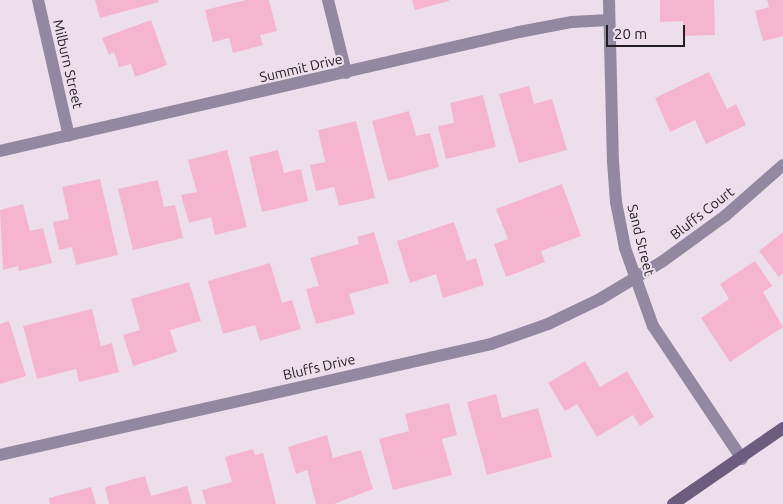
<!DOCTYPE html>
<html>
<head>
<meta charset="utf-8">
<style>
  body { margin:0 }
  #map { position:relative; width:783px; height:504px; overflow:hidden; background:#eddeeb; font-family:Ubuntu,sans-serif }
  div>[style] { position:absolute }
  .building>* { inset:0; background:#f6b5ce }
  .street>* { height:12px; margin:-6px; padding:0 6px; transform-origin:6px; border-radius:6px; background:#9288a0 }
  .secondary>* { height:12px; margin:-6px; padding:0 6px; transform-origin:6px; border-radius:6px; background:#6c5d7f }
  span { translate:-50% -50%; white-space:nowrap; text-align:center; line-height:1.15; -webkit-text-stroke:4px #eddeeb; paint-order:stroke }
  .street-label { font-size:14px; color:#221d22 }
  .scale { position:absolute; left:606px; top:25px; width:79px; height:22px; box-sizing:border-box; border:2px solid #221d22; border-top:0; padding-left:6px; font-size:15px; line-height:18px; white-space:nowrap; color:#221d22; -webkit-text-stroke:4px #eddeeb; paint-order:stroke }
</style>
</head>
<body>
<div id="map">
  <div class="building">
    <i style="clip-path:polygon(95px 0,158px 0,159px 2px,100px 18px)"></i>
    <i style="clip-path:polygon(246px 0,269px 0,277px 31px,260px 35px,263px 45px,233px 53px,229px 38px,213px 42px,205px 10px)"></i>
    <i style="clip-path:polygon(412px 0,449px 0,449px 1px,415px 10px)"></i>
    <i style="clip-path:polygon(660px 0,714px 0,715px 35px,684px 36px,683px 21px,660px 22px)"></i>
    <i style="clip-path:polygon(767px 0,783px 0,783px 36px,763px 41px,755px 11px,769px 7px)"></i>
    <i style="clip-path:polygon(151px 20px,167px 65px,135px 77px,131px 64px,119px 67px,114px 52px,109px 55px,102px 38px)"></i>
    <i style="clip-path:polygon(709px 72px,727px 109px,736px 104px,746px 125px,706px 144px,695px 120px,670px 132px,655px 98px)"></i>
    <i style="clip-path:polygon(529px 86px,534px 104px,552px 99px,567px 150px,519px 163px,499px 94px)"></i>
    <i style="clip-path:polygon(483px 95px,496px 147px,446px 159px,438px 126px,454px 123px,450px 103px)"></i>
    <i style="clip-path:polygon(409px 111px,416px 136px,430px 133px,439px 167px,388px 181px,372px 121px)"></i>
    <i style="clip-path:polygon(356px 121px,375px 198px,339px 206px,334px 187px,316px 191px,310px 165px,325px 162px,318px 130px)"></i>
    <i style="clip-path:polygon(227px 150px,247px 227px,215px 235px,211px 217px,189px 223px,181px 195px,197px 192px,188px 160px)"></i>
    <i style="clip-path:polygon(278px 150px,284px 173px,301px 169px,308px 201px,262px 212px,249px 157px)"></i>
    <i style="clip-path:polygon(100px 179px,118px 255px,76px 265px,72px 247px,59px 250px,53px 222px,69px 219px,62px 187px)"></i>
    <i style="clip-path:polygon(158px 180px,164px 207px,175px 205px,183px 238px,133px 250px,118px 189px)"></i>
    <i style="clip-path:polygon(562px 184px,581px 236px,541px 251px,545px 262px,506px 277px,494px 244px,508px 239px,496px 209px)"></i>
    <i style="clip-path:polygon(23px 204px,30px 231px,43px 228px,52px 263px,19px 271px,18px 266px,3px 270px,0 210px)"></i>
    <i style="clip-path:polygon(454px 222px,467px 261px,476px 258px,484px 285px,443px 298px,436px 274px,410px 283px,397px 241px)"></i>
    <i style="clip-path:polygon(374px 232px,389px 283px,349px 294px,355px 314px,316px 324px,306px 289px,319px 286px,310px 258px,359px 244px,357px 237px)"></i>
    <i style="clip-path:polygon(783px 232px,783px 273px,779px 277px,759px 251px)"></i>
    <i style="clip-path:polygon(755px 261px,772px 286px,763px 292px,783px 327px,730px 362px,701px 318px,729px 299px,720px 284px)"></i>
    <i style="clip-path:polygon(270px 263px,282px 303px,292px 300px,301px 329px,260px 341px,255px 325px,223px 334px,208px 281px)"></i>
    <i style="clip-path:polygon(189px 282px,201px 321px,170px 330px,177px 352px,133px 366px,123px 335px,140px 330px,131px 299px)"></i>
    <i style="clip-path:polygon(92px 309px,101px 346px,112px 343px,119px 372px,79px 382px,76px 369px,37px 379px,23px 326px)"></i>
    <i style="clip-path:polygon(9px 321px,26px 376px,0 384px,0 324px)"></i>
    <i style="clip-path:polygon(585px 361px,600px 387px,627px 371px,654px 417px,640px 426px,633px 415px,597px 437px,577px 404px,565px 411px,548px 383px)"></i>
    <i style="clip-path:polygon(496px 394px,502px 418px,538px 408px,552px 457px,487px 475px,467px 402px)"></i>
    <i style="clip-path:polygon(449px 403px,457px 435px,442px 439px,452px 475px,393px 490px,379px 439px,409px 431px,405px 414px)"></i>
    <i style="clip-path:polygon(327px 435px,333px 458px,361px 450px,373px 489px,334px 504px,316px 504px,307px 470px,296px 474px,288px 447px)"></i>
    <i style="clip-path:polygon(253px 449px,255px 455px,263px 453px,276px 504px,206px 504px,202px 490px,232px 482px,225px 457px)"></i>
    <i style="clip-path:polygon(145px 476px,151px 496px,187px 486px,192px 504px,109px 504px,105px 487px)"></i>
    <i style="clip-path:polygon(91px 487px,96px 504px,50px 504px,49px 498px)"></i>
  </div>
  <div class="street">
    <i style="left:38px;top:0;width:139px;rotate:77.2deg"></i>
    <i style="left:328px;top:0;width:75px;rotate:76.1deg"></i>
    <i style="left:609px;top:0;width:162px;rotate:88.6deg"></i>
    <i style="left:613px;top:162px;width:40px;rotate:85.7deg"></i>
    <i style="left:616px;top:202px;width:47px;rotate:78.9deg"></i>
    <i style="left:625px;top:248px;width:83px;rotate:70.3deg"></i>
    <i style="left:653px;top:326px;width:160px;rotate:56.2deg"></i>
    <i style="left:0;top:151px;width:532px;rotate:-12.91deg"></i>
    <i style="left:519px;top:32px;width:54px;rotate:-10.7deg"></i>
    <i style="left:572px;top:22px;width:37px;rotate:-3deg"></i>
    <i style="left:0;top:455px;width:503px;rotate:-12.74deg"></i>
    <i style="left:491px;top:344px;width:60px;rotate:-19.3deg"></i>
    <i style="left:548px;top:324px;width:58px;rotate:-25.7deg"></i>
    <i style="left:600px;top:299px;width:74px;rotate:-31.1deg"></i>
    <i style="left:663px;top:261px;width:77px;rotate:-36deg"></i>
    <i style="left:725px;top:216px;width:77px;rotate:-41.3deg"></i>
  </div>
  <div class="secondary">
    <i style="left:673px;top:504px;width:134px;rotate:-34.6deg"></i>
  </div>
  <div class="street-label">
    <span style="left:68px;top:64px;rotate:77deg">Milburn Street</span>
    <span style="left:301px;top:68px;rotate:-13deg">Summit Drive</span>
    <span style="left:702px;top:213px;rotate:-38deg">Bluffs Court</span>
    <span style="left:641px;top:240px;rotate:76deg">Sand Street</span>
    <span style="left:319px;top:367px;rotate:-13deg">Bluffs Drive</span>
  </div>
  <div class="scale">20 m</div>
</div>
</body>
</html>
